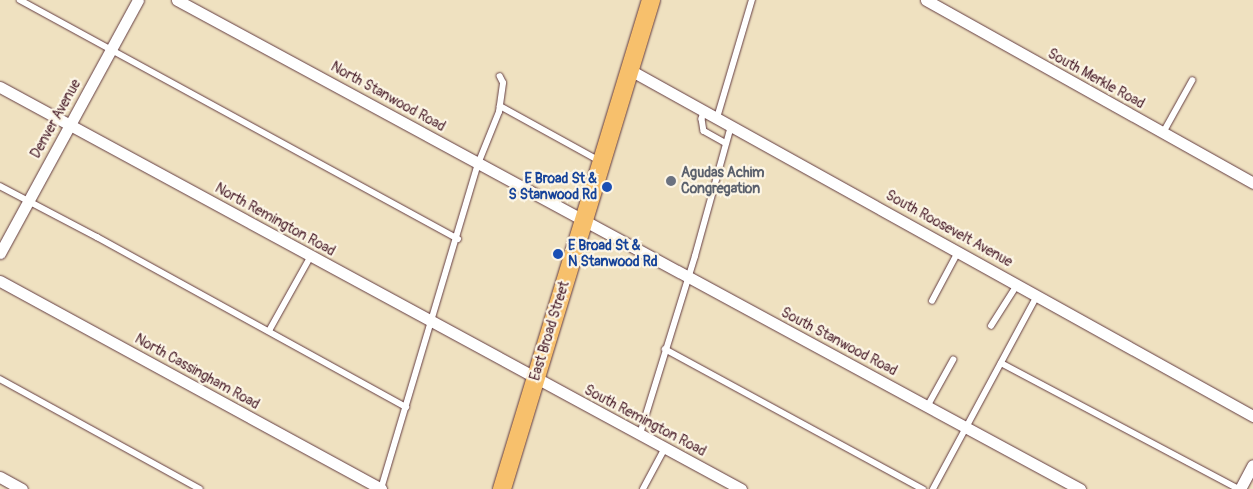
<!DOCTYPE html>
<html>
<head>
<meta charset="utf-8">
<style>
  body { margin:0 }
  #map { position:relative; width:1253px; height:489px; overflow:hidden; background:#efe1c0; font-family:Pangolin,sans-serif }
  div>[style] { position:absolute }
  .roads { filter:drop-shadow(0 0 1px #633c41) drop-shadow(0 0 1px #633c41) }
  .service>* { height:5.5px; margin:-2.75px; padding:0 2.75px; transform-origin:2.75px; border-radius:2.75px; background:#fff }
  .minor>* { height:11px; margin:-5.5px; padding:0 5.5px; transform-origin:5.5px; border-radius:5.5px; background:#fff }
  .primary>* { height:18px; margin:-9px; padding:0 9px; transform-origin:9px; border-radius:9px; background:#f7c06c }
  .dots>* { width:14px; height:14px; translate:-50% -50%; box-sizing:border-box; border:2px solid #fcf5e5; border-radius:50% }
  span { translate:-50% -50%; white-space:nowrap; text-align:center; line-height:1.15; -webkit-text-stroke:4.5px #fcf5e5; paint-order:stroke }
  .street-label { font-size:14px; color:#4a1f2b }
  .worship-label { font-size:14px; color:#5b616d; font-weight:700 }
  .left { translate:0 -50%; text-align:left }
  .transit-label { font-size:14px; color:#164399; font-weight:700 }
  .right { translate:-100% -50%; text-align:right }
</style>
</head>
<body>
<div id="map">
  <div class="roads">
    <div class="service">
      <i style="left:20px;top:0;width:499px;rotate:28.6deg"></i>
      <i style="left:500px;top:106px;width:114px;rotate:28.8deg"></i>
      <i style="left:704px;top:111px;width:8px;rotate:104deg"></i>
      <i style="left:702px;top:119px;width:12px;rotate:81deg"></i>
      <i style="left:704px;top:131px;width:25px;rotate:29deg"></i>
      <i style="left:717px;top:118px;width:123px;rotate:-73.5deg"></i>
      <i style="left:1163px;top:133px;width:60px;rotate:-60.9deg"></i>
      <i style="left:0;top:186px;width:110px;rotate:27.7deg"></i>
      <i style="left:97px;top:237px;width:353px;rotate:28.8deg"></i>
      <i style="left:932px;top:301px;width:55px;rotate:-62deg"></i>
      <i style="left:991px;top:326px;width:49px;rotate:-57.6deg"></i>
      <i style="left:269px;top:331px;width:86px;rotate:-60.8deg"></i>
      <i style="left:665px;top:349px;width:294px;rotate:28.5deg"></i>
      <i style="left:1001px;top:363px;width:269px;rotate:27.9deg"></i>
      <i style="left:0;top:379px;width:228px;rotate:28.8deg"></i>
      <i style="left:927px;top:407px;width:54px;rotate:-61deg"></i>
      <i style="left:640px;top:434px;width:186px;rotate:-72.8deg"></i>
      <i style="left:695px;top:256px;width:135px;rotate:-74.5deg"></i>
      <i style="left:381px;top:489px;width:339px;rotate:-73.4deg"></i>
      <i style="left:478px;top:164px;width:56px;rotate:-68deg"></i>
      <i style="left:499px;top:112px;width:29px;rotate:-82deg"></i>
      <i style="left:503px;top:83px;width:7px;rotate:-117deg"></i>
      <i style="left:643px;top:489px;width:47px;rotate:-61.8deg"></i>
      <i style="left:933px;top:489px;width:219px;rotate:-61.7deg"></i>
    </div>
    <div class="minor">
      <i style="left:177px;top:0;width:1027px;rotate:28.44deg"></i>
      <i style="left:926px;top:0;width:375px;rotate:29.2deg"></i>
      <i style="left:630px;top:70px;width:713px;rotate:29.05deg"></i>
      <i style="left:0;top:87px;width:843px;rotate:28.48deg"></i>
      <i style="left:0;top:253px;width:288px;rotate:-61.4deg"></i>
      <i style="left:0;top:281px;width:434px;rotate:28.6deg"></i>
      <i style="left:0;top:477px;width:25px;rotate:29deg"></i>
      <i style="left:1240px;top:489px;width:27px;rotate:-62deg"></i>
    </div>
    <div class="primary">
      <i style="left:502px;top:489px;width:511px;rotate:-73.05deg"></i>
    </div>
  </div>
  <div class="dots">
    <i style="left:671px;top:181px;background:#6b7280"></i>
    <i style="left:607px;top:187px;background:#1a4fb4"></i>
    <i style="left:558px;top:254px;background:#1a4fb4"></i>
  </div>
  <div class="street-label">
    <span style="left:1096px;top:79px;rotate:29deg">South Merkle Road</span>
    <span style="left:388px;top:97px;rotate:29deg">North Stanwood Road</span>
    <span style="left:56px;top:119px;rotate:-61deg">Denver Avenue</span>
    <span style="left:275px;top:220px;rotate:29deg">North Remington Road</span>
    <span style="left:949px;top:229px;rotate:29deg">South Roosevelt Avenue</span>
    <span style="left:550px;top:331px;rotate:-73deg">East Broad Street</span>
    <span style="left:839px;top:342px;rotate:28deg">South Stanwood Road</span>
    <span style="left:197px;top:372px;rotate:29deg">North Cassingham Road</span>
    <span style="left:645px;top:421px;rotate:28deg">South Remington Road</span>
  </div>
  <div class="worship-label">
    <span class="left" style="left:681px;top:181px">Agudas Achim<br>Congregation</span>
  </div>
  <div class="transit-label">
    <span class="right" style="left:597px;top:187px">E Broad St &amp;<br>S Stanwood Rd</span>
    <span class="left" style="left:568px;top:254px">E Broad St &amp;<br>N Stanwood Rd</span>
  </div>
</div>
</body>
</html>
